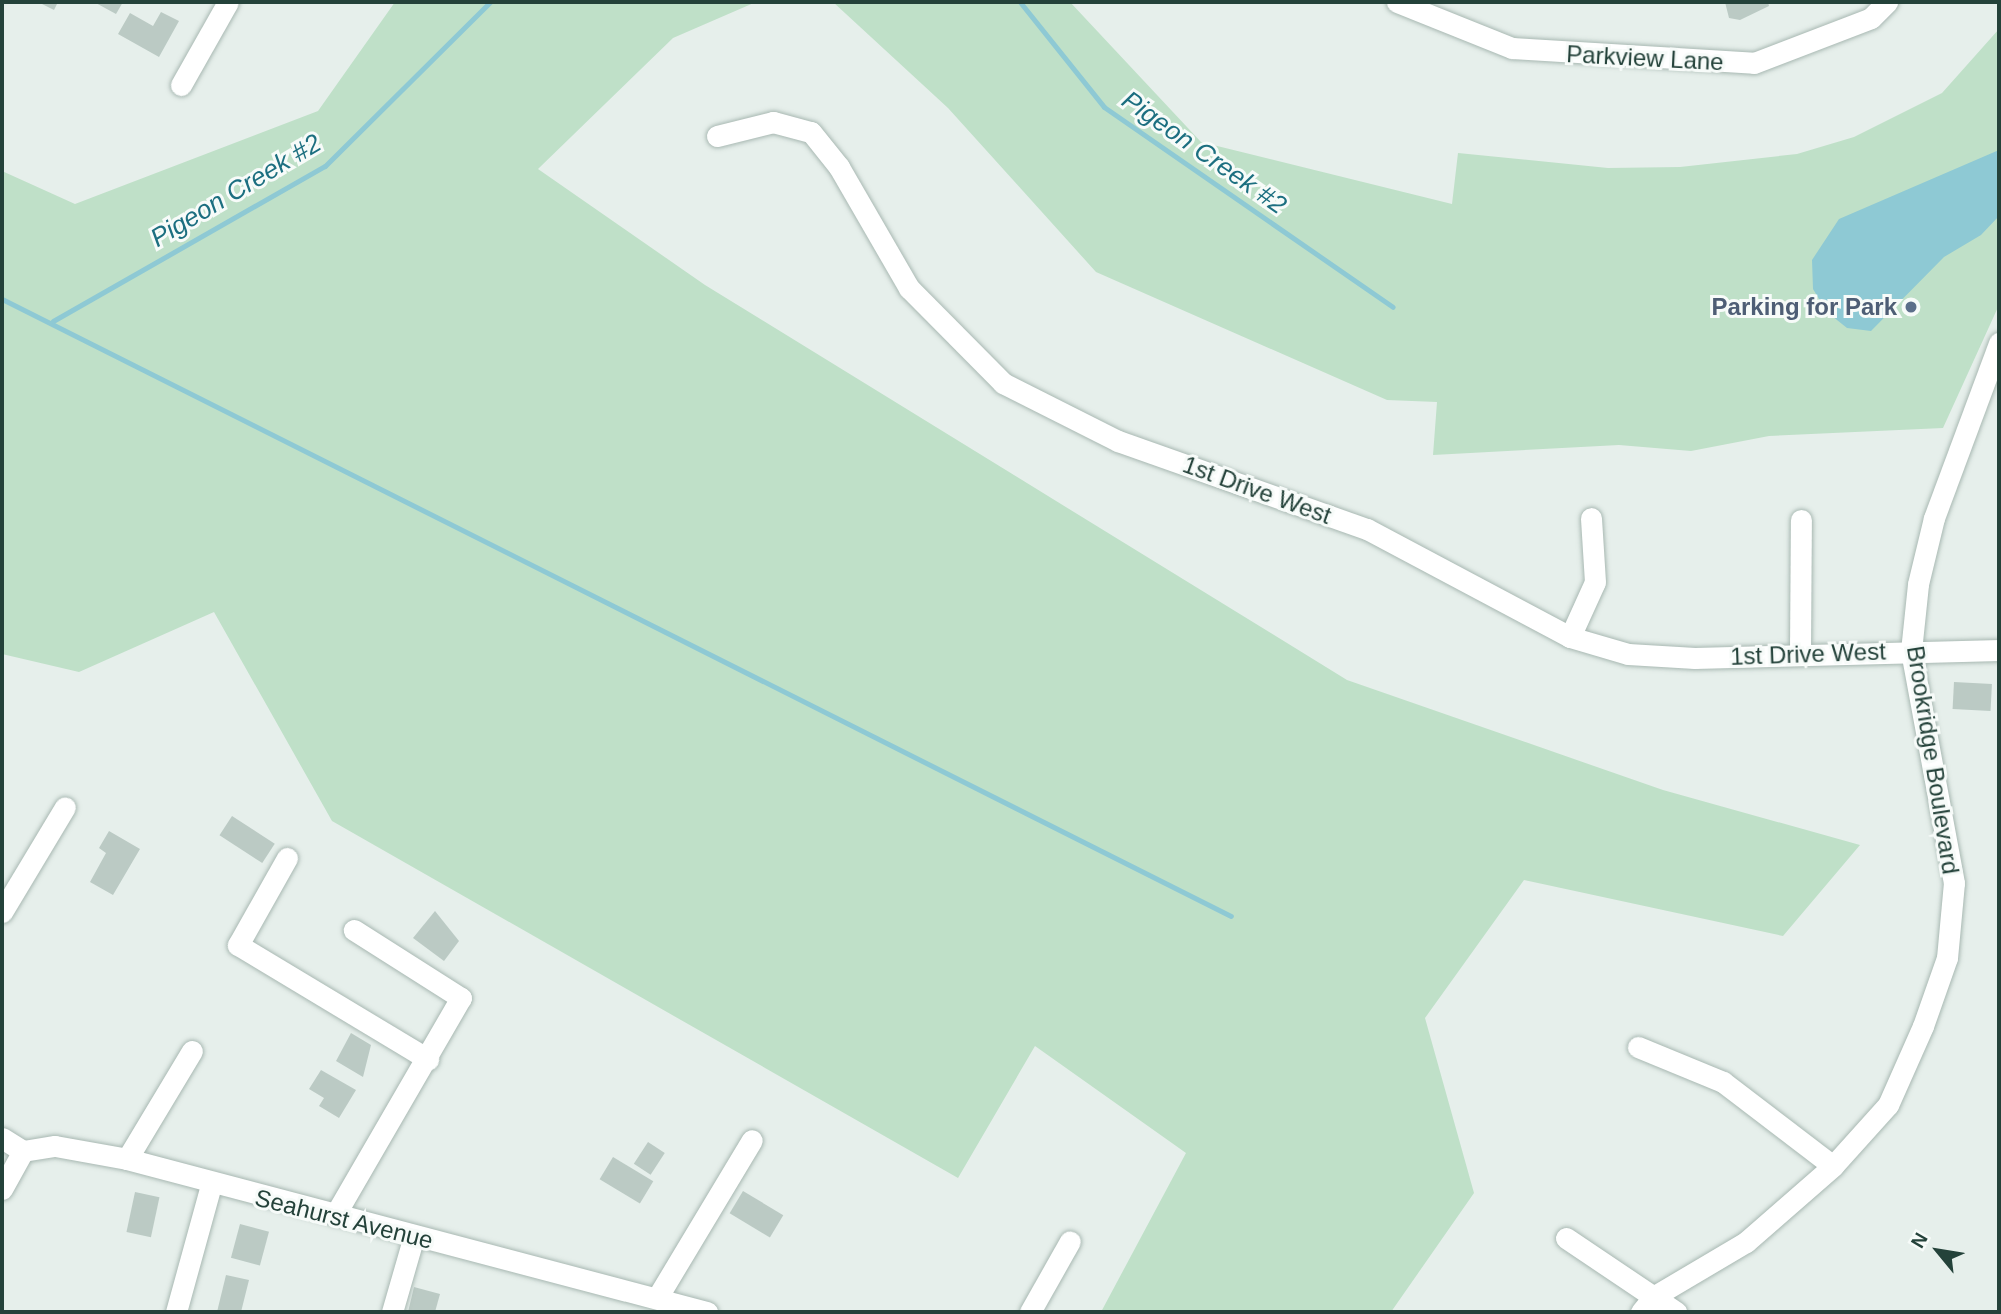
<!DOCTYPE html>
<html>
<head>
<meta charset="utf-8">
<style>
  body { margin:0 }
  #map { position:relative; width:2001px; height:1314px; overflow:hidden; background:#e6efeb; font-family:Helvetica,sans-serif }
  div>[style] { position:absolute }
  .green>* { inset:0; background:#bfe0c8 }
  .water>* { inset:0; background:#8ec9d4 }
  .stream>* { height:5px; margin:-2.5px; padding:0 2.5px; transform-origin:2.5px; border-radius:2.5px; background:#8ec9d4 }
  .building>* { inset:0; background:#bbcac4; transform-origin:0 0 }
  .roads { filter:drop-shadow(0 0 2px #a8b8b2) drop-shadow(0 0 2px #a8b8b2) }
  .minor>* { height:21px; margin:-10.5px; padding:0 10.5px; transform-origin:10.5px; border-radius:10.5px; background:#fff }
  .dots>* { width:19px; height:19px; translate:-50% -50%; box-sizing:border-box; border:4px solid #f7fbf9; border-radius:50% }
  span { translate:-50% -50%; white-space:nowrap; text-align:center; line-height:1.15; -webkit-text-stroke:6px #f7fbf9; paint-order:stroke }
  .street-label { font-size:24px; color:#24423a }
  .service-label { font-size:24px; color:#4e5e75; font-weight:700 }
  .right { translate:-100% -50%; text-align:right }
  .water-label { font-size:26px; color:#1c6f80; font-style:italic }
  .frame { position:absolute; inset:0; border:4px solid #24423a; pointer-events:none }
  .north { position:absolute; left:1903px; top:1216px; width:70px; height:70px; -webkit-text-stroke:5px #f7fbf9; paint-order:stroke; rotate:300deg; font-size:19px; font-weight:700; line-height:28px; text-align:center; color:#24423a }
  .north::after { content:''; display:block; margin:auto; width:24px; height:32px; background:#24423a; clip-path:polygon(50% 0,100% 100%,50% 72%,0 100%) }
</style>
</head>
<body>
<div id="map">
  <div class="green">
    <i style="clip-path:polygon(395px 2px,756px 2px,673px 38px,538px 169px,705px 285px,1347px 680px,1663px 790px,1860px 845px,1783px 936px,1524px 880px,1425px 1018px,1474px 1193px,1391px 1312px,1101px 1312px,1186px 1153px,1035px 1046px,958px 1178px,332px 821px,214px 612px,79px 672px,2px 654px,2px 171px,75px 204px,318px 111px)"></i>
    <i style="clip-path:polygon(833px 2px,1070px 2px,1201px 142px,1452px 204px,1458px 153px,1608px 168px,1680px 167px,1797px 154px,1854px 137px,1942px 93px,1999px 29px,1999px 305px,1943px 428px,1769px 436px,1691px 451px,1619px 445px,1433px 455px,1437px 402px,1387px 400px,1096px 272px,948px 108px)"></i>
  </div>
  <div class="water">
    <i style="clip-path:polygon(1999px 150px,1999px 216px,1981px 235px,1944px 257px,1871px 331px,1847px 328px,1827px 312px,1813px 289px,1812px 260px,1839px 219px)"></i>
  </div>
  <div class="stream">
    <i style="left:1020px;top:2px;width:134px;rotate:51.3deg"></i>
    <i style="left:1104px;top:107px;width:351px;rotate:34.7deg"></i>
    <i style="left:2px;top:299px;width:1375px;rotate:26.66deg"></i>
    <i style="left:53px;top:321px;width:313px;rotate:-29.7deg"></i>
    <i style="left:325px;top:166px;width:233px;rotate:-44.8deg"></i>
  </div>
  <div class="building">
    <i style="clip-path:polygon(38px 2px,58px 2px,54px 10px)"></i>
    <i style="clip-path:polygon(94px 2px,123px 2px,116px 14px)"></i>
    <i style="clip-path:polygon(1725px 2px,1768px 2px,1769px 6px,1740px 20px,1729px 18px)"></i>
    <i style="clip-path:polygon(161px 12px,179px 21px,159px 57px,118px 34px,130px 13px,153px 26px)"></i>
    <i style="left:1954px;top:682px;width:38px;height:27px;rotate:3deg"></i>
    <i style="left:232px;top:816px;width:51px;height:23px;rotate:33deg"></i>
    <i style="clip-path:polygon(109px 831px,140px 849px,113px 895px,90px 882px,106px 853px,99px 848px)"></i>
    <i style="clip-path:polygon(435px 911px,459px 941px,444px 961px,413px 938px)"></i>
    <i style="clip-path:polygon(351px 1033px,371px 1045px,363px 1077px,336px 1061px)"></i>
    <i style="clip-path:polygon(321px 1070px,356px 1090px,339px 1118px,319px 1106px,324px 1098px,309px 1089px)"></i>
    <i style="left:648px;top:1142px;width:20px;height:26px;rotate:33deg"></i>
    <i style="left:613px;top:1157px;width:47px;height:26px;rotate:31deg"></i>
    <i style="left:743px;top:1191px;width:47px;height:26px;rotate:31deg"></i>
    <i style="left:135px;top:1192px;width:25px;height:41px;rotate:12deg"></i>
    <i style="left:240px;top:1224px;width:30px;height:35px;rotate:15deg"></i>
    <i style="clip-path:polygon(226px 1275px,249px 1280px,241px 1312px,217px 1312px)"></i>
    <i style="clip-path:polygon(414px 1287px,440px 1294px,435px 1312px,408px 1312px)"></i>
  </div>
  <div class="roads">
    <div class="minor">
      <i style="left:1397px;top:2px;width:124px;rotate:21.8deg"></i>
      <i style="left:1512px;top:48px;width:242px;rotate:3.5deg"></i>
      <i style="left:1754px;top:63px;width:125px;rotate:-21deg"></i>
      <i style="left:1871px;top:18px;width:23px;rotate:-45deg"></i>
      <i style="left:181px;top:85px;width:95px;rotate:-60.5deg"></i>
      <i style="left:717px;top:136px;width:58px;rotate:-14deg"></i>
      <i style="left:773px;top:122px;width:39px;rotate:15deg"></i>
      <i style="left:811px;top:132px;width:45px;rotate:51.3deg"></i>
      <i style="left:839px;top:167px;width:140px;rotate:60deg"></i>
      <i style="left:909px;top:288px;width:134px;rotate:45.3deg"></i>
      <i style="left:1003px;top:383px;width:129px;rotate:26.8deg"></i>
      <i style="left:1118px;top:441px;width:264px;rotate:19.5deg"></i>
      <i style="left:1367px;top:529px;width:230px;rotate:28deg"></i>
      <i style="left:1570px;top:637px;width:60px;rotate:16.3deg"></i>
      <i style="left:1628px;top:654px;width:67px;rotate:3.4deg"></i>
      <i style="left:1695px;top:658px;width:304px;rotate:-1.5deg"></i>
      <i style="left:1570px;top:637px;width:60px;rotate:-65.6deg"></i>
      <i style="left:1595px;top:582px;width:64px;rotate:-93.6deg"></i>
      <i style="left:1800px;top:651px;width:131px;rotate:-89.6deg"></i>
      <i style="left:287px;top:858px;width:100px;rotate:119.4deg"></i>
      <i style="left:238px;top:945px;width:222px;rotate:31deg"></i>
      <i style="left:2px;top:912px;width:122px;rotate:-59deg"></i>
      <i style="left:1638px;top:1047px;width:92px;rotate:22.4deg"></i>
      <i style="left:1723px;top:1082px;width:138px;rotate:37.4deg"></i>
      <i style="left:2px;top:1138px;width:25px;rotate:32deg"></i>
      <i style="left:23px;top:1151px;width:32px;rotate:-9deg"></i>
      <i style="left:55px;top:1146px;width:73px;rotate:10.2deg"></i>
      <i style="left:127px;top:1159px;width:600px;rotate:14.78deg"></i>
      <i style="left:127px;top:1159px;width:126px;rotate:-59deg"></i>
      <i style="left:2px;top:1189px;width:43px;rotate:-61.1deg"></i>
      <i style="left:335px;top:1215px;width:251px;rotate:-59.9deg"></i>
      <i style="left:461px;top:998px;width:127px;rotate:-147.6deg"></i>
      <i style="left:1566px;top:1238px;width:133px;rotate:33.9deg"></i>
      <i style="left:657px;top:1298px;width:184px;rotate:-59deg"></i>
      <i style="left:176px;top:1312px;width:132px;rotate:-74.6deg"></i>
      <i style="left:392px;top:1312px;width:79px;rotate:-73.9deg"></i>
      <i style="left:1030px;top:1312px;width:81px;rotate:-60.6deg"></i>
      <i style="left:1641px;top:1312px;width:19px;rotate:-51deg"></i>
      <i style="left:1653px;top:1297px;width:108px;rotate:-30.6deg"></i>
      <i style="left:1746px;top:1242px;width:116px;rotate:-41.1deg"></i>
      <i style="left:1833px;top:1166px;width:82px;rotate:-48deg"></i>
      <i style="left:1888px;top:1105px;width:86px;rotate:-66.1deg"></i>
      <i style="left:1923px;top:1026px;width:72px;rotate:-70.6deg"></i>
      <i style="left:1947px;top:958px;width:75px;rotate:-84.7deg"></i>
      <i style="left:1954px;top:883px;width:236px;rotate:-100.5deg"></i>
      <i style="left:1911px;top:651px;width:67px;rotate:-84deg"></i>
      <i style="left:1918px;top:584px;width:68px;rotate:-76.4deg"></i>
      <i style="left:1934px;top:518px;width:187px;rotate:-69.6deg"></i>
    </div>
  </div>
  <div class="dots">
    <i style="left:1911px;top:307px;background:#5c6f8a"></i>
  </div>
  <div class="street-label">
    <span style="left:1645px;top:58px;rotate:3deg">Parkview Lane</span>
    <span style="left:1257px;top:490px;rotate:20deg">1st Drive West</span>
    <span style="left:1808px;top:654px;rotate:-2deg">1st Drive West</span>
    <span style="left:1933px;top:760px;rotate:81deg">Brookridge Boulevard</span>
    <span style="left:344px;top:1219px;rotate:14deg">Seahurst Avenue</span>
  </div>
  <div class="service-label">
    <span class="right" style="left:1897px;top:307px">Parking for Park</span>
  </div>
  <div class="water-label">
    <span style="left:1204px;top:153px;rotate:35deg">Pigeon Creek #2</span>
    <span style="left:236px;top:191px;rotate:-31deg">Pigeon Creek #2</span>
  </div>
  <div class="frame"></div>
  <div class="north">N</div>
</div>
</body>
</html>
